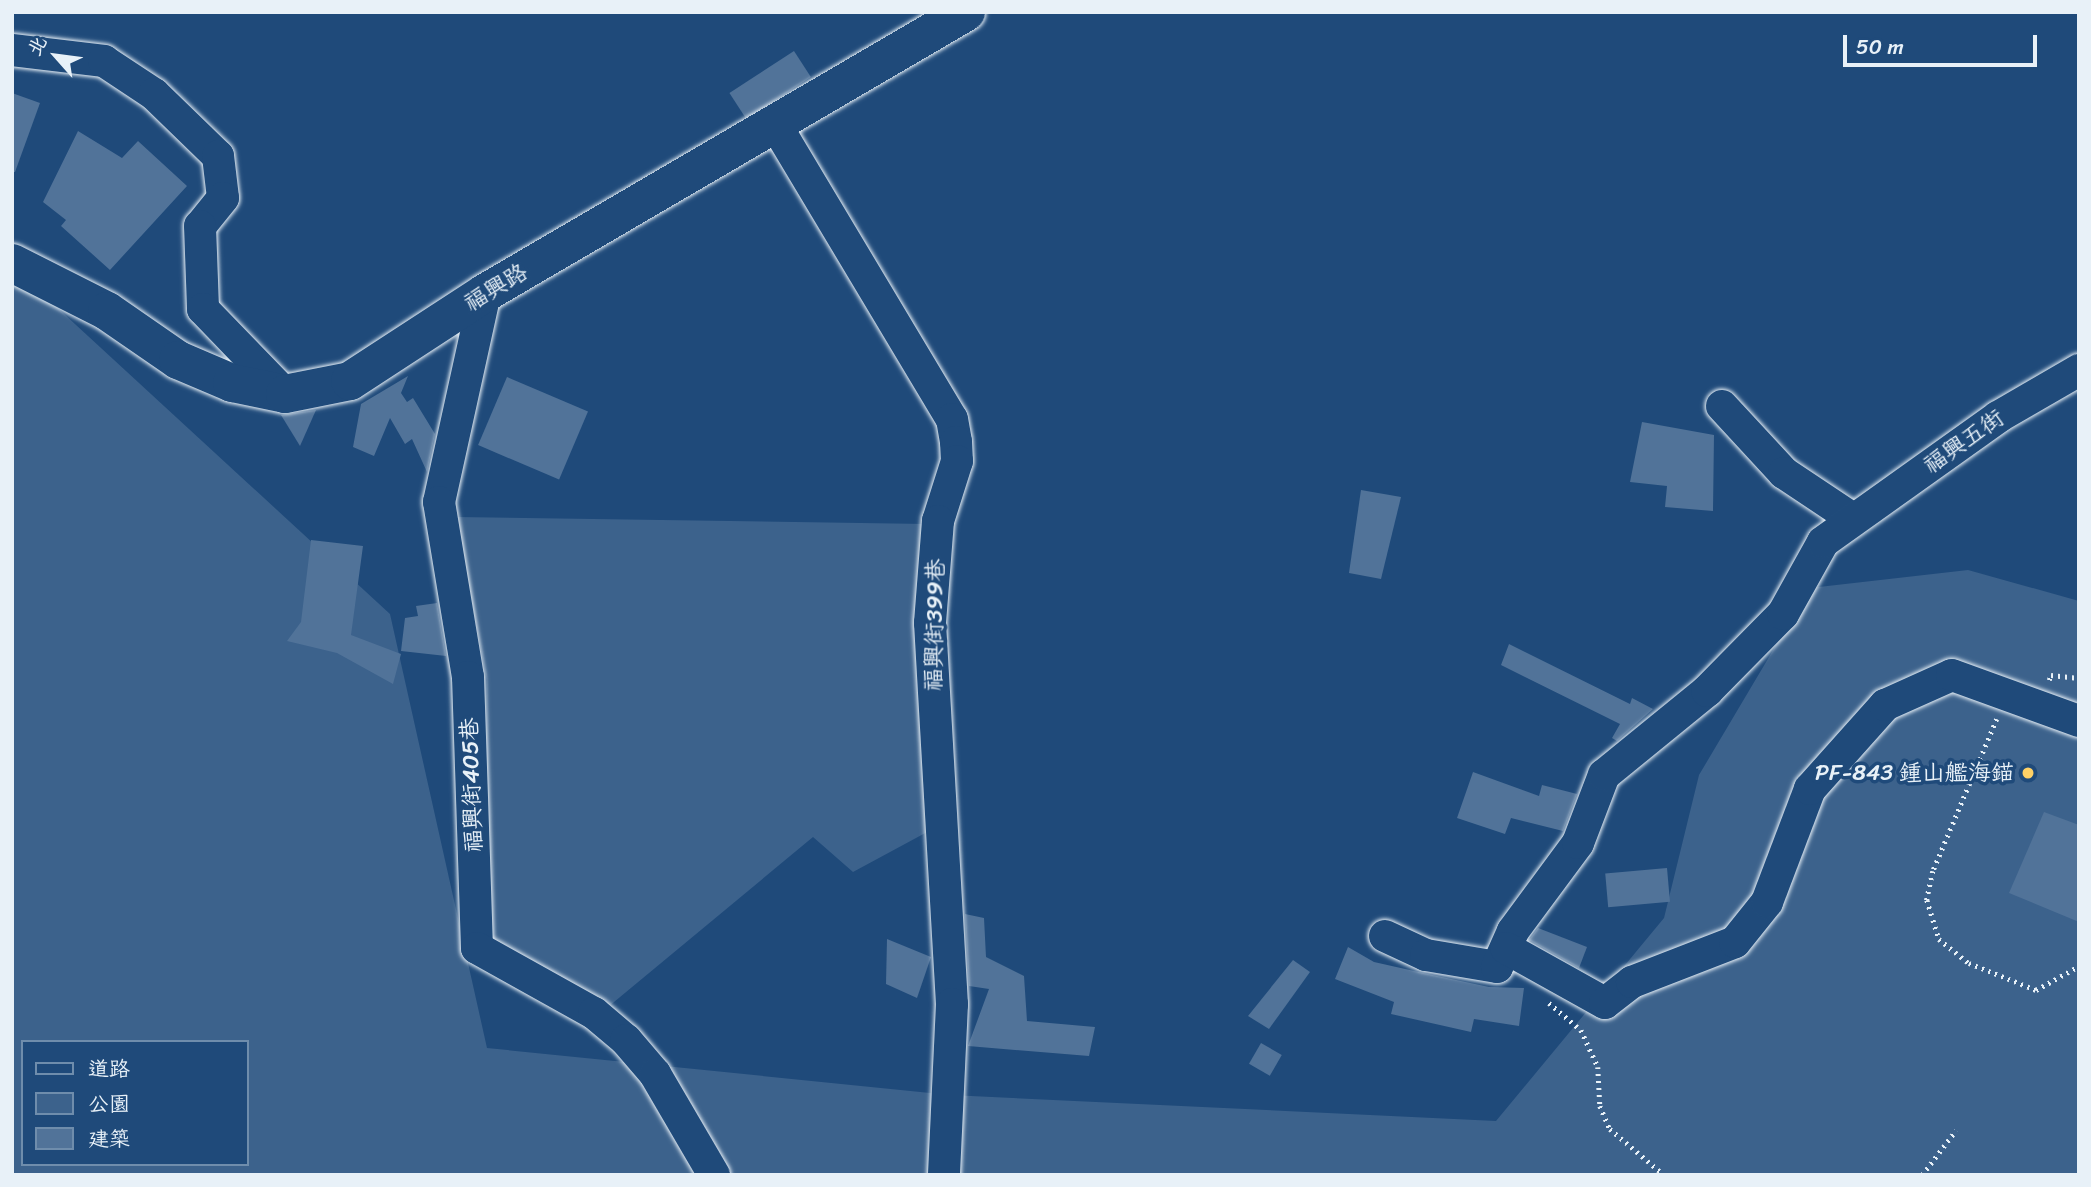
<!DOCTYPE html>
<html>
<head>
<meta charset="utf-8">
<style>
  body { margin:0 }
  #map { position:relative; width:2091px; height:1187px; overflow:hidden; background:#1f4a7a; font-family:Sriracha,"LXGW WenKai TC",sans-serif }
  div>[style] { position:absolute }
  .green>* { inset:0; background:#3c628c }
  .building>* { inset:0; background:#517399; transform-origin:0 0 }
  .path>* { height:4.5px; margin-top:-2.25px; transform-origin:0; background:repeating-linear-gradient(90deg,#e8f1f8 0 2px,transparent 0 7px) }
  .roads { filter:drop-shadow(0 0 2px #e8f1f8) drop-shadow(0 0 2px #e8f1f8) }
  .street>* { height:32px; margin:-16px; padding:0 16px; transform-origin:16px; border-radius:16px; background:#1f4a7a }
  .secondary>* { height:38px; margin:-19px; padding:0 19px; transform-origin:19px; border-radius:19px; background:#1f4a7a }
  .dots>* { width:19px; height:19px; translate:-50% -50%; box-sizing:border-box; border:4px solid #1f4a7a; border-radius:50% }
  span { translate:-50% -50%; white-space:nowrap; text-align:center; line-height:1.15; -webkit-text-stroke:7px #1f4a7a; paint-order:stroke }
  .street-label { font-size:23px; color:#e8f1f8 }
  .poi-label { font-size:23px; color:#e8f1f8 }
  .right { translate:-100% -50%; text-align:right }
  .frame { position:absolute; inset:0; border:14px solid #e8f1f8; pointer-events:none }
  .legend { position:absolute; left:21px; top:1040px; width:228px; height:126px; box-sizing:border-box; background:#1f4a7a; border:2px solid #6f8dac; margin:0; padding:9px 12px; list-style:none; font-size:21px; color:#e8f1f8 }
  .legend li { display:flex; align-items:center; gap:14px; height:35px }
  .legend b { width:35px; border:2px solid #6f8dac }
  .north { position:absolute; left:21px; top:21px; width:70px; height:70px; -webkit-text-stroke:5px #1f4a7a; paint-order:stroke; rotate:298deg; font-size:19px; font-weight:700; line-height:28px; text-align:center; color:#e8f1f8 }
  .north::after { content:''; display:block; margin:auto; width:24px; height:32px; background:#e8f1f8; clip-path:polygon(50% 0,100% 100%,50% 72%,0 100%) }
  .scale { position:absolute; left:1843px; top:35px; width:194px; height:32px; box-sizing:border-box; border:4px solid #e8f1f8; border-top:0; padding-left:9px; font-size:21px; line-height:24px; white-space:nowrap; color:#e8f1f8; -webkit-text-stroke:5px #1f4a7a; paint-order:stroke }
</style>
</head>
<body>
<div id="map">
  <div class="green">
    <i style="clip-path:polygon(evenodd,12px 266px,390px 614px,487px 1048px,950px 1095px,1496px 1121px,1664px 918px,1699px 775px,1810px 588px,1968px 570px,2079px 601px,2079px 1175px,12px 1175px,12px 266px,23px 1042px,247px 1042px,247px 1164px,23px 1164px,23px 1042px)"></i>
    <i style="clip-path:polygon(456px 517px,927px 524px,929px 831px,853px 872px,813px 837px,608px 1007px,490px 939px,485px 927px,487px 680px)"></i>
  </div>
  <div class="building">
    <i style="left:794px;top:51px;width:31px;height:77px;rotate:57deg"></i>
    <i style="clip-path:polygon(12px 93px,40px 103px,15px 172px,12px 172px)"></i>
    <i style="clip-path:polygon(78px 131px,122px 158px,138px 141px,187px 186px,110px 270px,61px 226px,66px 220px,43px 202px)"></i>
    <i style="clip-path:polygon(408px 376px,401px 393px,407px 402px,413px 398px,435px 434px,427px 472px,412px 439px,405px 444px,390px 418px,374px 456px,353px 447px,361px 404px)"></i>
    <i style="left:507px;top:377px;width:88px;height:74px;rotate:23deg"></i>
    <i style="clip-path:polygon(316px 410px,300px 446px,281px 415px)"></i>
    <i style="clip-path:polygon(1642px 422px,1714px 435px,1713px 511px,1665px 507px,1667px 486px,1630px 482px)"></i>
    <i style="clip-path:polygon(1361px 490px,1401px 497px,1381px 579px,1349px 573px)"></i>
    <i style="clip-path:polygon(311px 540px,363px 546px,351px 635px,401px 654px,393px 684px,337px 653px,287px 641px,301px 622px)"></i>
    <i style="clip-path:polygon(437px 603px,446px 656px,401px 651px,405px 618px,418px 616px,416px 606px)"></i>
    <i style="clip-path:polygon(1509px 644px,1630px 704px,1632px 698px,1653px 709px,1617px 741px,1612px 738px,1620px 724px,1501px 665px)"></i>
    <i style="clip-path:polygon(1473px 772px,1539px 796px,1542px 785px,1577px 794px,1563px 831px,1511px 818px,1505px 834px,1457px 818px)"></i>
    <i style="clip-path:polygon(2044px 812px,2079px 825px,2079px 922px,2009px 893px)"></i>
    <i style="left:1667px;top:868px;width:34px;height:62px;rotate:85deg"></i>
    <i style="clip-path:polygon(965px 914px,984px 918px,986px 957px,1024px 976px,1027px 1021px,1095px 1027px,1089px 1056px,968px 1046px,989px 989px,969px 986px)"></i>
    <i style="clip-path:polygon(1538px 928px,1587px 947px,1579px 968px,1529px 940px)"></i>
    <i style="clip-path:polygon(887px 939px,931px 957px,917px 998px,886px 984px)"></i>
    <i style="clip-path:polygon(1348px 947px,1374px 962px,1423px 973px,1489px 987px,1524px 988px,1519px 1026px,1474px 1019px,1471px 1032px,1391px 1014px,1394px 1002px,1335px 979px)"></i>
    <i style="clip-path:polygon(1293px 960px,1310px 972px,1269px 1029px,1248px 1016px)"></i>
    <i style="left:1261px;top:1043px;width:24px;height:24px;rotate:30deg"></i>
  </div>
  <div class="path">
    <i style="left:2049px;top:680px;width:5px;rotate:-68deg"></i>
    <i style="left:2051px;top:675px;width:28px;rotate:6deg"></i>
    <i style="left:1997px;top:719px;width:165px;rotate:112.8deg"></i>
    <i style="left:1933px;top:871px;width:30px;rotate:102deg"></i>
    <i style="left:1927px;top:900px;width:41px;rotate:72.9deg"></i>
    <i style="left:1939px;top:939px;width:38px;rotate:39deg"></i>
    <i style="left:1969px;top:963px;width:72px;rotate:21.9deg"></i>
    <i style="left:2036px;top:990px;width:49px;rotate:-29.2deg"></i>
    <i style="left:1549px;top:1003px;width:42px;rotate:40.2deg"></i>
    <i style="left:1581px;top:1030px;width:41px;rotate:65.3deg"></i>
    <i style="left:1598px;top:1067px;width:39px;rotate:87deg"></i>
    <i style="left:1600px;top:1106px;width:25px;rotate:67deg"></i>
    <i style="left:1610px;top:1129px;width:71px;rotate:40.4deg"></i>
    <i style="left:1922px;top:1175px;width:56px;rotate:-52.9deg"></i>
  </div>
  <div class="roads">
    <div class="street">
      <i style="left:12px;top:50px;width:93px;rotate:6.8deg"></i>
      <i style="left:104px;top:61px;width:60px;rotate:33.4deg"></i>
      <i style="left:154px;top:94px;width:89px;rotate:44.1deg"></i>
      <i style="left:218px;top:156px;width:42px;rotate:83.2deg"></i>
      <i style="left:223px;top:198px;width:36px;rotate:129deg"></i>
      <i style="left:200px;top:226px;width:83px;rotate:87.9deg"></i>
      <i style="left:203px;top:309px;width:118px;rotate:46deg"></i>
      <i style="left:777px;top:127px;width:340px;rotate:59.1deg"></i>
      <i style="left:952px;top:419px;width:23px;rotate:80deg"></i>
      <i style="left:956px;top:442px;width:19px;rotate:87deg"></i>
      <i style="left:957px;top:461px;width:63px;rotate:107.6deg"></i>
      <i style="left:938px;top:521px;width:102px;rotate:94.5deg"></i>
      <i style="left:930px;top:623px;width:382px;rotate:86.7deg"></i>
      <i style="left:952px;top:1004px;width:171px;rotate:92.7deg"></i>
      <i style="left:485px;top:293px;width:214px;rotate:102.4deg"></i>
      <i style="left:439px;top:502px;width:177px;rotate:80.6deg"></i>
      <i style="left:468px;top:677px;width:271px;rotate:88.1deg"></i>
      <i style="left:477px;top:948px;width:134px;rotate:29.1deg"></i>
      <i style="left:594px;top:1013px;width:42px;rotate:40.2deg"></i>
      <i style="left:626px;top:1040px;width:45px;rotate:49.5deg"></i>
      <i style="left:655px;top:1074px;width:117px;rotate:59.7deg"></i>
      <i style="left:1722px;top:406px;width:91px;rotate:47.2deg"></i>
      <i style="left:1784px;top:473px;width:83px;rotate:33.7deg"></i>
      <i style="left:1385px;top:936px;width:45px;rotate:24.9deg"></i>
      <i style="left:1426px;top:955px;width:72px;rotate:9.6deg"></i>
      <i style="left:1497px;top:967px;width:39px;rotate:-66deg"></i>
      <i style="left:1513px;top:931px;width:109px;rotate:-53.5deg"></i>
      <i style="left:1578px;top:843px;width:73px;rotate:-69.1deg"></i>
      <i style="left:1604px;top:775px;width:133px;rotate:-39.2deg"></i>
      <i style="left:1707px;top:691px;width:108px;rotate:-45.4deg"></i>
      <i style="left:1783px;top:614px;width:82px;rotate:-60.9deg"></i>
      <i style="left:1823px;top:542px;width:215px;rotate:-35.5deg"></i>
      <i style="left:1998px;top:417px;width:94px;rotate:-30.1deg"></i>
      <i style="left:1506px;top:948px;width:113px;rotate:29.1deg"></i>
      <i style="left:1605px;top:1003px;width:34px;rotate:-38deg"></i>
      <i style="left:1632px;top:982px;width:110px;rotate:-21.2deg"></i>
      <i style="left:1735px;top:942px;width:51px;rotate:-51.3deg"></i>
      <i style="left:1767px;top:902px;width:121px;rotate:-69.2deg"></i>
      <i style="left:1810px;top:789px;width:113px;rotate:-48.2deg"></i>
      <i style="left:1885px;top:705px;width:73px;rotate:-24.1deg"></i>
      <i style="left:1952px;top:675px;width:135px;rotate:19.9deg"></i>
    </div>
    <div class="secondary">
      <i style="left:12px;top:263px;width:106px;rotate:26.8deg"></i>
      <i style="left:107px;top:311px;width:86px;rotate:34.6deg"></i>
      <i style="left:178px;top:360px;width:59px;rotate:23.1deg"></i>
      <i style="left:232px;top:383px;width:54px;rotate:11.7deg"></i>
      <i style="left:285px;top:394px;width:66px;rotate:-11.3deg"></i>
      <i style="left:350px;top:381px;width:161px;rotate:-33.1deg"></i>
      <i style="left:485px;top:293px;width:557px;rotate:-30.29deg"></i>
    </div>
  </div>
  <div class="dots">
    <i style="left:2028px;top:773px;background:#ffd166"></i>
  </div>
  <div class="street-label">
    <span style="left:496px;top:288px;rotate:-31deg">福興路</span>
    <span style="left:1964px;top:442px;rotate:-35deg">福興五街</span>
    <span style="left:935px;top:625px;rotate:-89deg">福興街399巷</span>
    <span style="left:472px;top:785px;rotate:-92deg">福興街405巷</span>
  </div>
  <div class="poi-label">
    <span class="right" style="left:2014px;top:773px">PF-843 鍾山艦海錨</span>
  </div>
  <div class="frame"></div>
  <ul class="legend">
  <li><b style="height:9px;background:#1f4a7a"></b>道路</li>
  <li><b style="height:19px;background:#3c628c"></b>公園</li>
  <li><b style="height:19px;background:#517399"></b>建築</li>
  </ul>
  <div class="north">北</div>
  <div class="scale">50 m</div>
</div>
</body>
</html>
